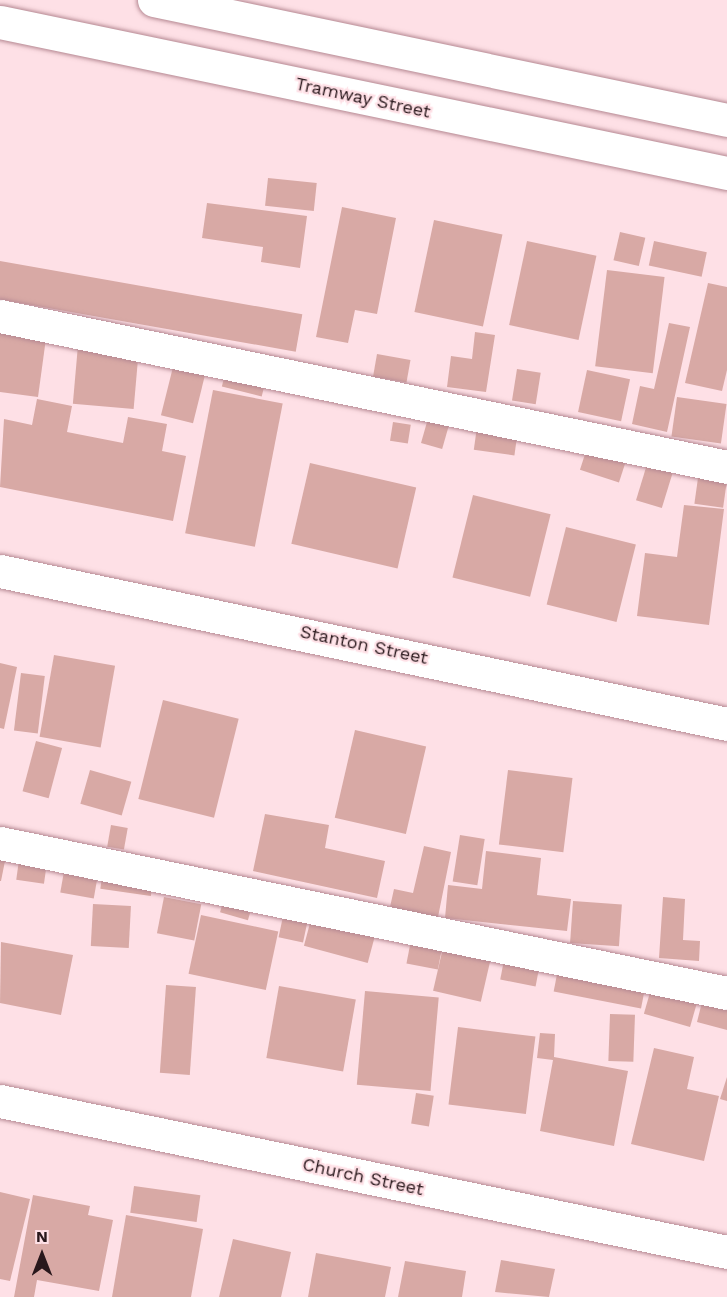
<!DOCTYPE html>
<html>
<head>
<meta charset="utf-8">
<style>
  body { margin:0 }
  #map { position:relative; width:727px; height:1297px; overflow:hidden; background:#fee0e6; font-family:"Work Sans",sans-serif }
  div>[style] { position:absolute }
  .building>* { inset:0; background:#d8a9a5; transform-origin:0 0 }
  .roads { filter:drop-shadow(0 0 2px #b58892) drop-shadow(0 0 2px #b58892) }
  .minor>* { height:33px; margin:-16.5px; padding:0 16.5px; transform-origin:16.5px; border-radius:16.5px; background:#fff }
  span { translate:-50% -50%; white-space:nowrap; text-align:center; line-height:1.15; -webkit-text-stroke:4.5px #fee0e6; paint-order:stroke }
  .street-label { font-size:18px; color:#29181c }
  .north { position:absolute; left:12px; top:1225px; width:60px; height:60px; -webkit-text-stroke:4px #fee0e6; paint-order:stroke; rotate:0deg; font-size:16px; font-weight:700; line-height:24px; text-align:center; color:#29181c }
  .north::after { content:''; display:block; margin:auto; width:21px; height:27px; background:#29181c; clip-path:polygon(50% 0,100% 100%,50% 72%,0 100%) }
</style>
</head>
<body>
<div id="map">
  <div class="building">
    <i style="left:268px;top:178px;width:49px;height:28px;rotate:6deg"></i>
    <i style="clip-path:polygon(207px 203px,307px 216px,300px 268px,261px 262px,263px 247px,202px 238px)"></i>
    <i style="clip-path:polygon(342px 207px,396px 218px,377px 314px,355px 310px,348px 343px,316px 337px)"></i>
    <i style="left:434px;top:220px;width:70px;height:94px;rotate:12deg"></i>
    <i style="left:620px;top:232px;width:26px;height:29px;rotate:13deg"></i>
    <i style="left:527px;top:241px;width:71px;height:86px;rotate:12deg"></i>
    <i style="left:654px;top:241px;width:54px;height:25px;rotate:12deg"></i>
    <i style="left:0;top:261px;width:307px;height:38px;rotate:10deg"></i>
    <i style="left:607px;top:270px;width:58px;height:97px;rotate:7deg"></i>
    <i style="clip-path:polygon(708px 283px,727px 287px,727px 370px,722px 391px,685px 383px)"></i>
    <i style="clip-path:polygon(669px 323px,690px 327px,667px 432px,632px 424px,640px 386px,654px 389px)"></i>
    <i style="clip-path:polygon(0 326px,47px 331px,38px 397px,0 392px)"></i>
    <i style="clip-path:polygon(475px 332px,495px 335px,486px 392px,447px 387px,451px 356px,472px 359px)"></i>
    <i style="left:78px;top:345px;width:61px;height:59px;rotate:5deg"></i>
    <i style="left:377px;top:354px;width:34px;height:23px;rotate:10deg"></i>
    <i style="left:175px;top:359px;width:33px;height:58px;rotate:14deg"></i>
    <i style="left:517px;top:369px;width:24px;height:32px;rotate:9deg"></i>
    <i style="left:226px;top:370px;width:41px;height:17px;rotate:14deg"></i>
    <i style="left:587px;top:370px;width:44px;height:43px;rotate:12deg"></i>
    <i style="left:213px;top:390px;width:71px;height:146px;rotate:11deg"></i>
    <i style="left:677px;top:397px;width:50px;height:40px;rotate:8deg"></i>
    <i style="clip-path:polygon(37px 399px,72px 406px,67px 432px,123px 443px,128px 417px,167px 424px,162px 451px,186px 456px,173px 521px,0 487px,4px 419px,32px 425px)"></i>
    <i style="left:429px;top:415px;width:22px;height:29px;rotate:16deg"></i>
    <i style="left:393px;top:422px;width:18px;height:19px;rotate:9deg"></i>
    <i style="left:477px;top:427px;width:41px;height:23px;rotate:8deg"></i>
    <i style="left:588px;top:445px;width:41px;height:26px;rotate:18deg"></i>
    <i style="left:648px;top:461px;width:27px;height:41px;rotate:17deg"></i>
    <i style="left:310px;top:463px;width:109px;height:83px;rotate:13deg"></i>
    <i style="left:698px;top:478px;width:29px;height:26px;rotate:8deg"></i>
    <i style="left:473px;top:495px;width:80px;height:85px;rotate:14deg"></i>
    <i style="clip-path:polygon(684px 505px,724px 509px,709px 625px,637px 616px,645px 553px,677px 557px)"></i>
    <i style="left:566px;top:527px;width:72px;height:80px;rotate:14deg"></i>
    <i style="left:54px;top:655px;width:62px;height:83px;rotate:10deg"></i>
    <i style="clip-path:polygon(0 663px,17px 667px,4px 729px,0 728px)"></i>
    <i style="left:21px;top:673px;width:24px;height:58px;rotate:7deg"></i>
    <i style="left:163px;top:700px;width:78px;height:102px;rotate:14deg"></i>
    <i style="left:355px;top:730px;width:73px;height:90px;rotate:13deg"></i>
    <i style="left:36px;top:741px;width:27px;height:52px;rotate:15deg"></i>
    <i style="left:90px;top:770px;width:43px;height:35px;rotate:16deg"></i>
    <i style="left:508px;top:770px;width:65px;height:75px;rotate:7deg"></i>
    <i style="clip-path:polygon(265px 814px,329px 825px,325px 848px,385px 861px,377px 898px,253px 871px)"></i>
    <i style="left:111px;top:825px;width:17px;height:22px;rotate:10deg"></i>
    <i style="left:460px;top:835px;width:25px;height:47px;rotate:9deg"></i>
    <i style="clip-path:polygon(424px 846px,451px 852px,438px 917px,390px 907px,394px 889px,413px 893px)"></i>
    <i style="clip-path:polygon(0 849px,7px 851px,1px 881px,0 881px)"></i>
    <i style="clip-path:polygon(486px 851px,541px 858px,537px 895px,571px 899px,567px 931px,445px 918px,448px 885px,482px 889px)"></i>
    <i style="left:20px;top:853px;width:28px;height:27px;rotate:8deg"></i>
    <i style="left:66px;top:860px;width:34px;height:33px;rotate:10deg"></i>
    <i style="left:103px;top:870px;width:51px;height:19px;rotate:8deg"></i>
    <i style="left:225px;top:895px;width:29px;height:18px;rotate:16deg"></i>
    <i style="left:164px;top:897px;width:38px;height:37px;rotate:11deg"></i>
    <i style="clip-path:polygon(663px 897px,685px 899px,683px 940px,700px 941px,699px 961px,659px 958px)"></i>
    <i style="left:573px;top:901px;width:49px;height:42px;rotate:4deg"></i>
    <i style="left:93px;top:904px;width:38px;height:42px;rotate:3deg"></i>
    <i style="left:285px;top:907px;width:25px;height:31px;rotate:12deg"></i>
    <i style="left:313px;top:912px;width:66px;height:35px;rotate:15deg"></i>
    <i style="left:201px;top:915px;width:79px;height:60px;rotate:12deg"></i>
    <i style="left:412px;top:935px;width:32px;height:29px;rotate:11deg"></i>
    <i style="left:445px;top:939px;width:49px;height:53px;rotate:13deg"></i>
    <i style="clip-path:polygon(1px 942px,73px 955px,61px 1015px,0 1003px)"></i>
    <i style="left:505px;top:955px;width:36px;height:25px;rotate:11deg"></i>
    <i style="left:559px;top:964px;width:89px;height:28px;rotate:11deg"></i>
    <i style="left:653px;top:982px;width:48px;height:33px;rotate:16deg"></i>
    <i style="left:166px;top:985px;width:30px;height:88px;rotate:4deg"></i>
    <i style="left:279px;top:986px;width:78px;height:73px;rotate:10deg"></i>
    <i style="left:365px;top:991px;width:74px;height:94px;rotate:5deg"></i>
    <i style="clip-path:polygon(704px 994px,727px 999px,727px 1030px,697px 1022px)"></i>
    <i style="left:610px;top:1014px;width:25px;height:47px;rotate:2deg"></i>
    <i style="left:458px;top:1027px;width:78px;height:78px;rotate:7deg"></i>
    <i style="clip-path:polygon(540px 1033px,555px 1034px,554px 1057px,628px 1071px,614px 1146px,540px 1131px,553px 1060px,537px 1058px)"></i>
    <i style="clip-path:polygon(654px 1048px,694px 1057px,687px 1089px,719px 1096px,704px 1161px,631px 1144px)"></i>
    <i style="clip-path:polygon(727px 1077px,727px 1101px,720px 1099px)"></i>
    <i style="left:416px;top:1093px;width:18px;height:31px;rotate:9deg"></i>
    <i style="left:134px;top:1186px;width:67px;height:27px;rotate:8deg"></i>
    <i style="clip-path:polygon(0 1192px,30px 1199px,10px 1281px,0 1279px)"></i>
    <i style="clip-path:polygon(33px 1195px,90px 1206px,88px 1215px,113px 1220px,99px 1291px,37px 1280px,34px 1297px,14px 1297px)"></i>
    <i style="clip-path:polygon(126px 1215px,203px 1229px,191px 1297px,112px 1297px)"></i>
    <i style="clip-path:polygon(233px 1239px,291px 1252px,281px 1297px,219px 1297px)"></i>
    <i style="clip-path:polygon(316px 1253px,391px 1267px,385px 1297px,308px 1297px)"></i>
    <i style="clip-path:polygon(501px 1260px,555px 1269px,549px 1297px,495px 1292px)"></i>
    <i style="clip-path:polygon(405px 1261px,466px 1271px,462px 1297px,398px 1297px)"></i>
  </div>
  <div class="roads">
    <div class="minor">
      <i style="left:154px;top:0;width:585px;rotate:11.83deg"></i>
      <i style="left:0;top:22px;width:743px;rotate:11.73deg"></i>
      <i style="left:0;top:316px;width:743px;rotate:11.73deg"></i>
      <i style="left:0;top:571px;width:743px;rotate:11.88deg"></i>
      <i style="left:0;top:843px;width:742px;rotate:11.66deg"></i>
      <i style="left:0;top:1101px;width:743px;rotate:11.73deg"></i>
    </div>
  </div>
  <div class="street-label">
    <span style="left:363px;top:98px;rotate:12deg">Tramway Street</span>
    <span style="left:364px;top:645px;rotate:12deg">Stanton Street</span>
    <span style="left:363px;top:1177px;rotate:12deg">Church Street</span>
  </div>
  <div class="north">N</div>
</div>
</body>
</html>
